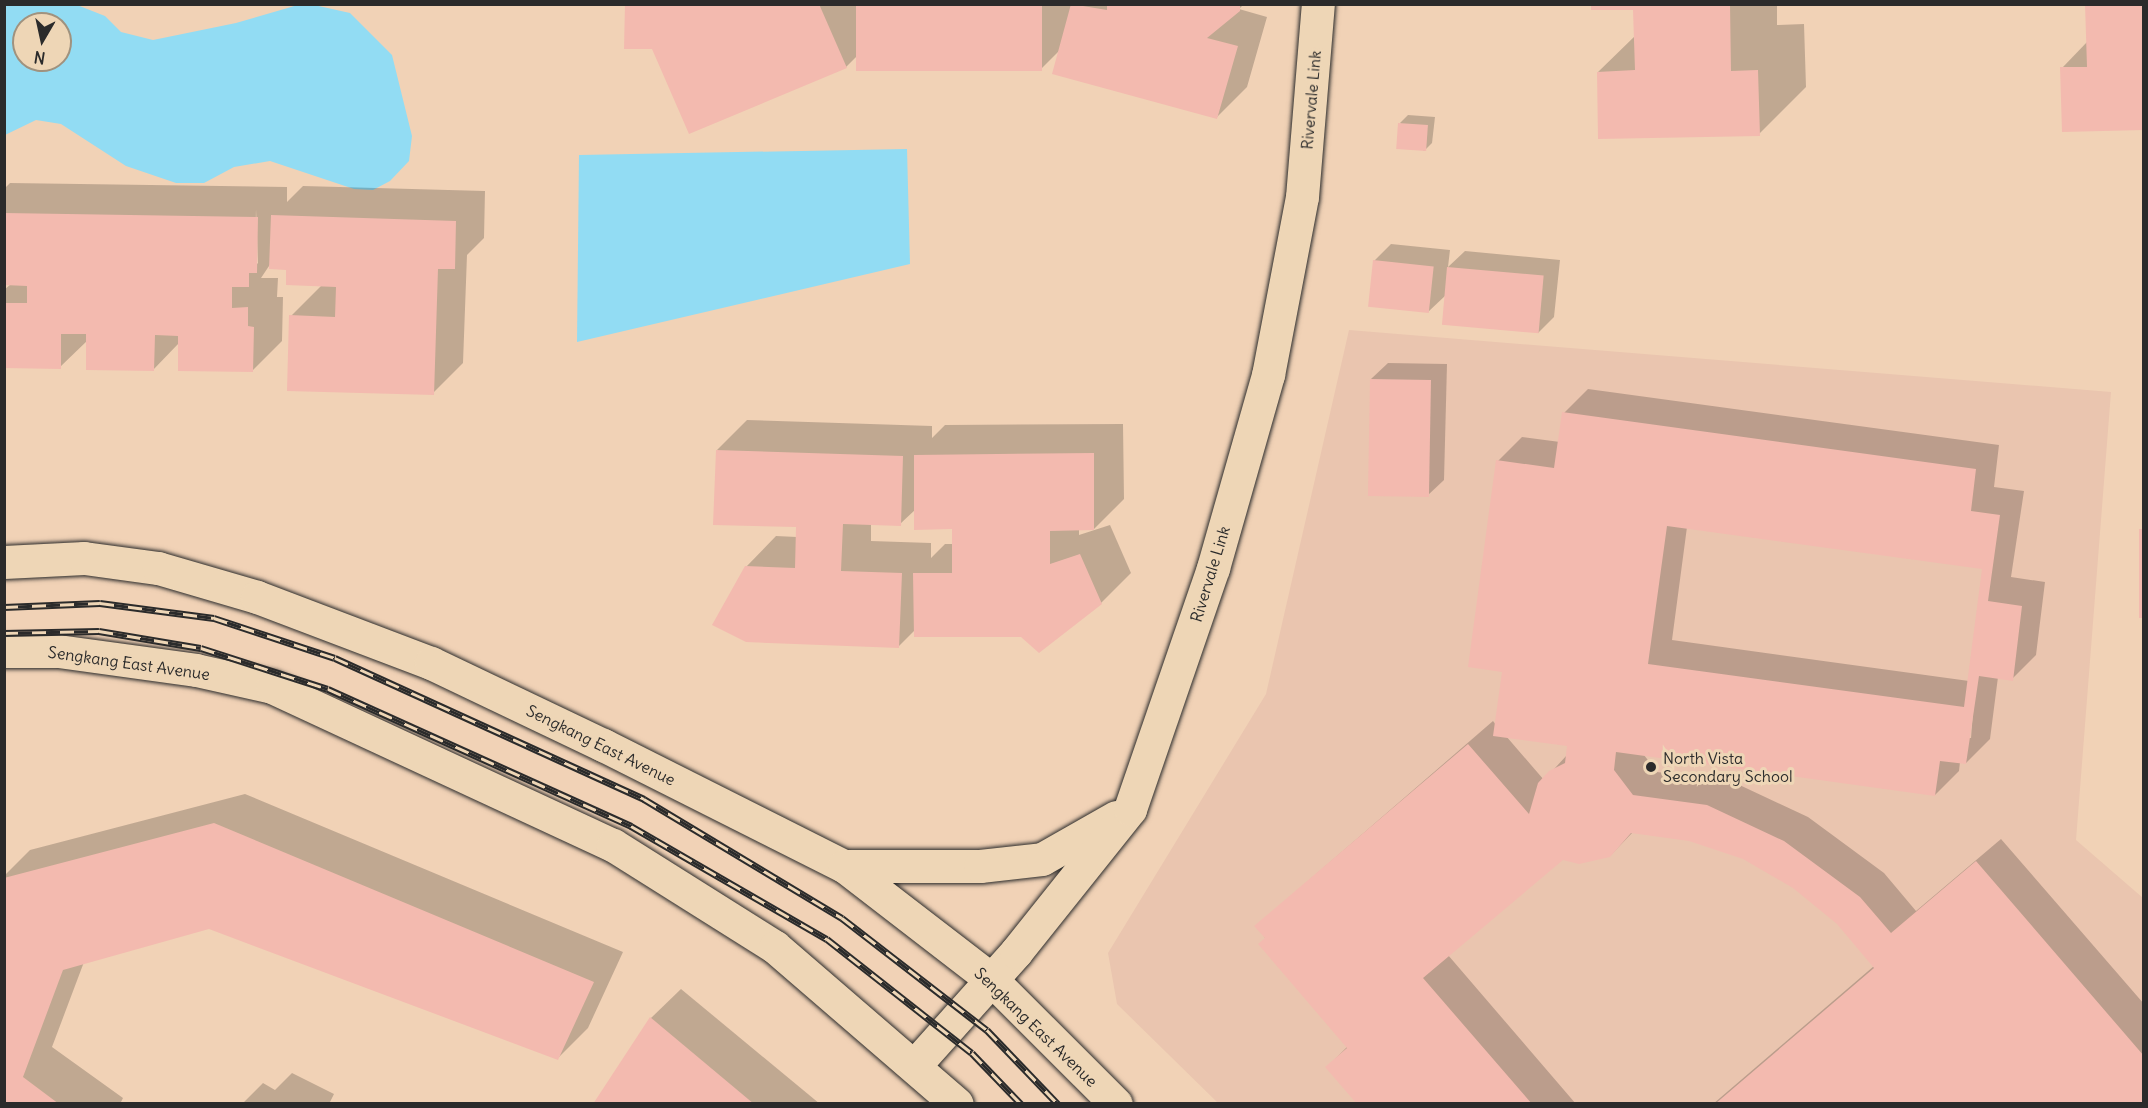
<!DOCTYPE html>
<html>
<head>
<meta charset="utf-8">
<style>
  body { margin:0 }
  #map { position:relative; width:2148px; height:1108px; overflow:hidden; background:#f1d2b6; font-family:Delius,sans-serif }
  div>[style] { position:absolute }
  .built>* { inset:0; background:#eac5af }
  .water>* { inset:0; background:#92dcf3 }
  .shadow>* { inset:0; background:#0003 }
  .building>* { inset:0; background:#f3baaf; transform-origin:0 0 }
  .roads { filter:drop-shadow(0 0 2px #2b2b2b) drop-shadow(0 0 2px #2b2b2b) }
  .secondary>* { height:33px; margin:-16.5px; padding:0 16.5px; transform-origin:16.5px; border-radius:16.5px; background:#eed6b6 }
  .rail>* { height:7px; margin-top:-3.5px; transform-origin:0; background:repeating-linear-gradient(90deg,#eed6b6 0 14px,#2b2b2b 0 28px); box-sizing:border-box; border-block:2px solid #2b2b2b }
  .dots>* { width:16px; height:16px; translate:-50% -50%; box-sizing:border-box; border:3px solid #eed6b6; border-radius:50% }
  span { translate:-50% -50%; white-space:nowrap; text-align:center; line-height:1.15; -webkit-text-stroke:6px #eed6b6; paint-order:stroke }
  .street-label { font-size:16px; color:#2b2b2b }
  .poi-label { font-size:16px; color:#2b2b2b }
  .left { translate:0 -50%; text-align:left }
  .frame { position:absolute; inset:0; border:6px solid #2b2b2b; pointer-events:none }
  .north { position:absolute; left:12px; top:12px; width:60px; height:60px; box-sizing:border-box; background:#eed6b6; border:2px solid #a0927e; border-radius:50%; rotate:189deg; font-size:16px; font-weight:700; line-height:24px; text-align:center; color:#2b2b2b }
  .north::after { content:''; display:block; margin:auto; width:21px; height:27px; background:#2b2b2b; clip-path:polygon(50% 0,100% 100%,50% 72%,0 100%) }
</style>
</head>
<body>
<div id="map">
  <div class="built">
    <i style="clip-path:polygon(1349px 330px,2111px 392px,2076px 840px,2143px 898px,2143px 1103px,1218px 1103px,1117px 1004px,1108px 953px,1266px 694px)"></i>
  </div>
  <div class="water">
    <i style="clip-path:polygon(evenodd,314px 5px,350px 13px,392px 55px,412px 136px,409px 161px,390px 181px,373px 190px,354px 189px,270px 161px,234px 167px,204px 183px,176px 183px,126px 166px,61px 124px,36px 120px,5px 135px,6px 5px,77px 5px,105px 16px,121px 32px,153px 40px,236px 23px,298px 5px,314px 5px,24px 24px,60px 24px,60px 60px,24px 60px,24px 24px)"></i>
    <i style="clip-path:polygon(907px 149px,910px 264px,577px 342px,579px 155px)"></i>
  </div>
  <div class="shadow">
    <i style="clip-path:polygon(626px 4px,1244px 4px,1239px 9px,1267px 17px,1247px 87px,1217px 117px,1060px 50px,1042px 68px,858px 55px,846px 67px,653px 48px)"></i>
    <i style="clip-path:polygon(1592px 4px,1777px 4px,1777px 25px,1804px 24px,1806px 87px,1759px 134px,1598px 72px,1636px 35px,1635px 8px)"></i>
    <i style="clip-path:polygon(2088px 41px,2144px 129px,2062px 68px)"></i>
    <i style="clip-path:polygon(1408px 115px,1435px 117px,1432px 143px,1424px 151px,1400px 123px)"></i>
    <i style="clip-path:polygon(evenodd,10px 183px,287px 187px,287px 202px,303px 186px,485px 191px,484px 238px,467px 255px,463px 363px,433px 393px,291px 316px,322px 285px,271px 263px,261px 278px,278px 278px,277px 297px,283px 297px,282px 341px,252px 371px,179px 343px,153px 370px,88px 340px,60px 367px,4px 366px,4px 290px,11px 284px,4px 284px,4px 189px,10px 183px,256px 209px,258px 263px,255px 266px,256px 209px)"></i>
    <i style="clip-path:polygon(1391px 244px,1450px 250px,1448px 267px,1465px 251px,1560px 260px,1554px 317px,1538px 333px,1446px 295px,1428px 312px,1374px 261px)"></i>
    <i style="clip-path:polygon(1388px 363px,1447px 364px,1444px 480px,1427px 496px,1371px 379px)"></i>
    <i style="clip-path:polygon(evenodd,1588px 389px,1999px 445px,1994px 487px,2024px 491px,2011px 577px,2045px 582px,2036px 655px,2012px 679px,1998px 677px,1990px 739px,1966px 763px,1960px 762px,1959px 771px,1935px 795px,1644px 755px,1657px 772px,1731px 781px,1808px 817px,1884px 873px,1916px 911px,2001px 839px,2144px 1004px,2144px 1104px,1713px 1104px,1874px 966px,1838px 923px,1794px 887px,1743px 858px,1689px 840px,1633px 832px,1610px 856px,1562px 858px,1448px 955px,1576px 1104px,1359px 1104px,1327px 1067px,1348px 1046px,1256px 926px,1493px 721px,1496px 725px,1504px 670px,1498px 461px,1522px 437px,1560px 442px,1564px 413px,1588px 389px,1687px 527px,1984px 567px,1969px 681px,1672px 640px,1687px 527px,1588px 389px,1975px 688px,1971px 738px,1968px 738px,1975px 688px,1588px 389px,1506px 736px,1568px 745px,1567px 755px,1544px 780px,1506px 736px)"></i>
    <i style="clip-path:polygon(evenodd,747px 420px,932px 426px,932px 438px,945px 425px,1123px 424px,1124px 499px,1094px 529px,1079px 529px,1079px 535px,1110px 525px,1131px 573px,1101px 603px,1021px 635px,916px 629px,899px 646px,746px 567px,776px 536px,797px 537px,798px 526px,717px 450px,747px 420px,916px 509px,953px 528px,953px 544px,945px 544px,931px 558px,931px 543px,871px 541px,871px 523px,900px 524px,916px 509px)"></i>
    <i style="clip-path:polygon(245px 794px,623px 952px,588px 1028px,558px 1058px,209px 928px,84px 962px,52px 1047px,123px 1098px,120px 1104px,4px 1104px,4px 876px,30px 850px)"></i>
    <i style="clip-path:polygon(681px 989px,820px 1104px,595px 1104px,651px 1018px)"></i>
    <i style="clip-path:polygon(292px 1073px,334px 1094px,329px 1104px,242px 1104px,263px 1083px,275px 1090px)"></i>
  </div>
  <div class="building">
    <i style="clip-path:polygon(625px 4px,819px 4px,847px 68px,689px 134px,652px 49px,624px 49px)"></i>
    <i style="left:856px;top:4px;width:186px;height:67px"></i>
    <i style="clip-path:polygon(1071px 4px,1107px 10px,1107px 4px,1240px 4px,1240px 11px,1207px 38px,1238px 46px,1217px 119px,1052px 74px)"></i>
    <i style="clip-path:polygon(1591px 4px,1730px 4px,1731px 71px,1758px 70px,1760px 136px,1598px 139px,1597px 72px,1635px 70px,1633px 10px,1591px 10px)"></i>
    <i style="clip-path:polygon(2085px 4px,2144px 4px,2144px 130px,2062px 132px,2060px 67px,2087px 67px)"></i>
    <i style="left:1398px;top:123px;width:30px;height:26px;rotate:4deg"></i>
    <i style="clip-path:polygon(4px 213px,258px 217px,257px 273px,249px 273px,249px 287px,232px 287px,232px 308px,248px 307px,248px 326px,254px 327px,253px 372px,178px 371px,178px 336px,155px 335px,154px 371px,86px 370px,86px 334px,61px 334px,61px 369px,4px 368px,4px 303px,27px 303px,27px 286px,4px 285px)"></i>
    <i style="clip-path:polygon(271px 215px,456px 221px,455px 269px,438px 269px,434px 395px,287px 391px,289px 315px,335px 317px,336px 287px,286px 285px,286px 270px,269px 269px)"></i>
    <i style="left:1373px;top:260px;width:61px;height:47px;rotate:6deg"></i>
    <i style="left:1447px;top:267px;width:97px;height:58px;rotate:5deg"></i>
    <i style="left:1370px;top:379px;width:61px;height:117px;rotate:1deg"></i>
    <i style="clip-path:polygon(evenodd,1562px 412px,1976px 469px,1971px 511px,2000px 515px,1988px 601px,2022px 606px,2013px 681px,1979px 676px,1966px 764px,1940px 761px,1935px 796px,1616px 752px,1614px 770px,1633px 795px,1707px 805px,1784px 841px,1860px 897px,1891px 933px,1976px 861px,2144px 1056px,2144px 1104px,1715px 1104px,1874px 968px,1837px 924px,1793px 888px,1743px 859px,1689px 841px,1631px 833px,1610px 857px,1579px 864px,1563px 860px,1423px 978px,1532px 1104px,1357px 1104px,1325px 1067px,1347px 1048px,1258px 944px,1265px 938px,1254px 926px,1468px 744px,1529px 814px,1538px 783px,1549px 771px,1565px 763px,1567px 746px,1493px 736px,1502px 672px,1468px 667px,1496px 460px,1554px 468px,1562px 412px,1667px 526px,1982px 569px,1964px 707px,1648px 664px,1667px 526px)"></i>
    <i style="clip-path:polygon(716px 450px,903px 456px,901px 526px,843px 524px,841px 571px,902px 573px,899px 648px,746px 642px,712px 625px,745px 566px,795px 568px,796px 527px,713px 525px)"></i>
    <i style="clip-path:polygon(1094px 453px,1094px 530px,1050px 531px,1050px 564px,1080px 554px,1102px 604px,1039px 653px,1021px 637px,914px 637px,913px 573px,952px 573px,952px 529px,914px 530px,914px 455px)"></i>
    <i style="left:2139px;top:529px;width:5px;height:89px"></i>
    <i style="clip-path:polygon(214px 823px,594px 982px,558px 1060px,209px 929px,63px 970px,23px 1077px,59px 1104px,4px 1104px,4px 878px)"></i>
    <i style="clip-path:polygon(650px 1017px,754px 1104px,593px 1104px)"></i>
  </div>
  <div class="roads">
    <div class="secondary">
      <i style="left:4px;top:562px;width:80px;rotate:-2.9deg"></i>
      <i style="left:84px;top:558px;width:75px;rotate:7.7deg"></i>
      <i style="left:158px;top:568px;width:103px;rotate:16.3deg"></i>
      <i style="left:257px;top:597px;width:186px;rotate:20.8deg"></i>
      <i style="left:431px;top:663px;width:191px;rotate:25.5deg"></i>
      <i style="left:603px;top:745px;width:270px;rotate:26.7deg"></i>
      <i style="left:844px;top:866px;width:187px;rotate:37.6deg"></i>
      <i style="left:992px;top:980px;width:175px;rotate:45deg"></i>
      <i style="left:4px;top:651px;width:54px"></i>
      <i style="left:58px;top:651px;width:139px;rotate:7.8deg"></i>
      <i style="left:196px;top:670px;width:78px;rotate:12.6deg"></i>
      <i style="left:272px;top:687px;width:376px;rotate:24.9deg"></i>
      <i style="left:613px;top:845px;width:191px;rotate:32.2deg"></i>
      <i style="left:775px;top:947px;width:240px;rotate:40.8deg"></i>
      <i style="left:844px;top:866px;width:136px"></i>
      <i style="left:980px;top:866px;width:62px;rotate:-6.4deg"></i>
      <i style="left:1042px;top:859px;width:85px;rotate:-29.6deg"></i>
      <i style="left:915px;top:1065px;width:152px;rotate:-48.2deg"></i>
      <i style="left:1016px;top:952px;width:183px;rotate:-51.4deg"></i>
      <i style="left:1130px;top:809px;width:255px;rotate:-71deg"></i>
      <i style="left:1213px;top:568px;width:201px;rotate:-74.1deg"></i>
      <i style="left:1268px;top:375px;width:181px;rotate:-79.2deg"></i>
      <i style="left:1302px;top:197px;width:194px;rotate:-85.3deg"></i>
    </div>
  </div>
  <div class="rail">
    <i style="left:4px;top:607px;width:96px;rotate:-2.4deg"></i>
    <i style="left:100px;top:603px;width:115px;rotate:7.5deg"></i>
    <i style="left:214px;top:618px;width:127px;rotate:18.3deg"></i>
    <i style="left:335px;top:658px;width:340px;rotate:24.5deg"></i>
    <i style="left:644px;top:799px;width:231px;rotate:31deg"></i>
    <i style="left:842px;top:918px;width:183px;rotate:37.7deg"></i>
    <i style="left:987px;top:1030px;width:103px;rotate:46.2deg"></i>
    <i style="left:4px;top:633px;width:95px;rotate:-1.2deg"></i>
    <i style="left:99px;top:631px;width:103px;rotate:9.5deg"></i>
    <i style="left:201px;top:648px;width:133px;rotate:17.9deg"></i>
    <i style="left:328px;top:689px;width:333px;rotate:24.3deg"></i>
    <i style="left:631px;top:826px;width:226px;rotate:30deg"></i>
    <i style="left:827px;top:939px;width:184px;rotate:38.2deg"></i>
    <i style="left:972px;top:1053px;width:71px;rotate:46.1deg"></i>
  </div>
  <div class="dots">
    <i style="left:1651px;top:767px;background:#2b2b2b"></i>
  </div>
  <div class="street-label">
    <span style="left:1311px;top:100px;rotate:-85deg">Rivervale Link</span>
    <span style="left:1210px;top:574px;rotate:-73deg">Rivervale Link</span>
    <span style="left:129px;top:663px;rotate:8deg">Sengkang East Avenue</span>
    <span style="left:601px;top:745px;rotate:26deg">Sengkang East Avenue</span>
    <span style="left:1036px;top:1027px;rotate:44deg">Sengkang East Avenue</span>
  </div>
  <div class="poi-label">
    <span class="left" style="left:1663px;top:767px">North Vista<br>Secondary School</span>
  </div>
  <div class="frame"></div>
  <div class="north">N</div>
</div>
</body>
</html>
